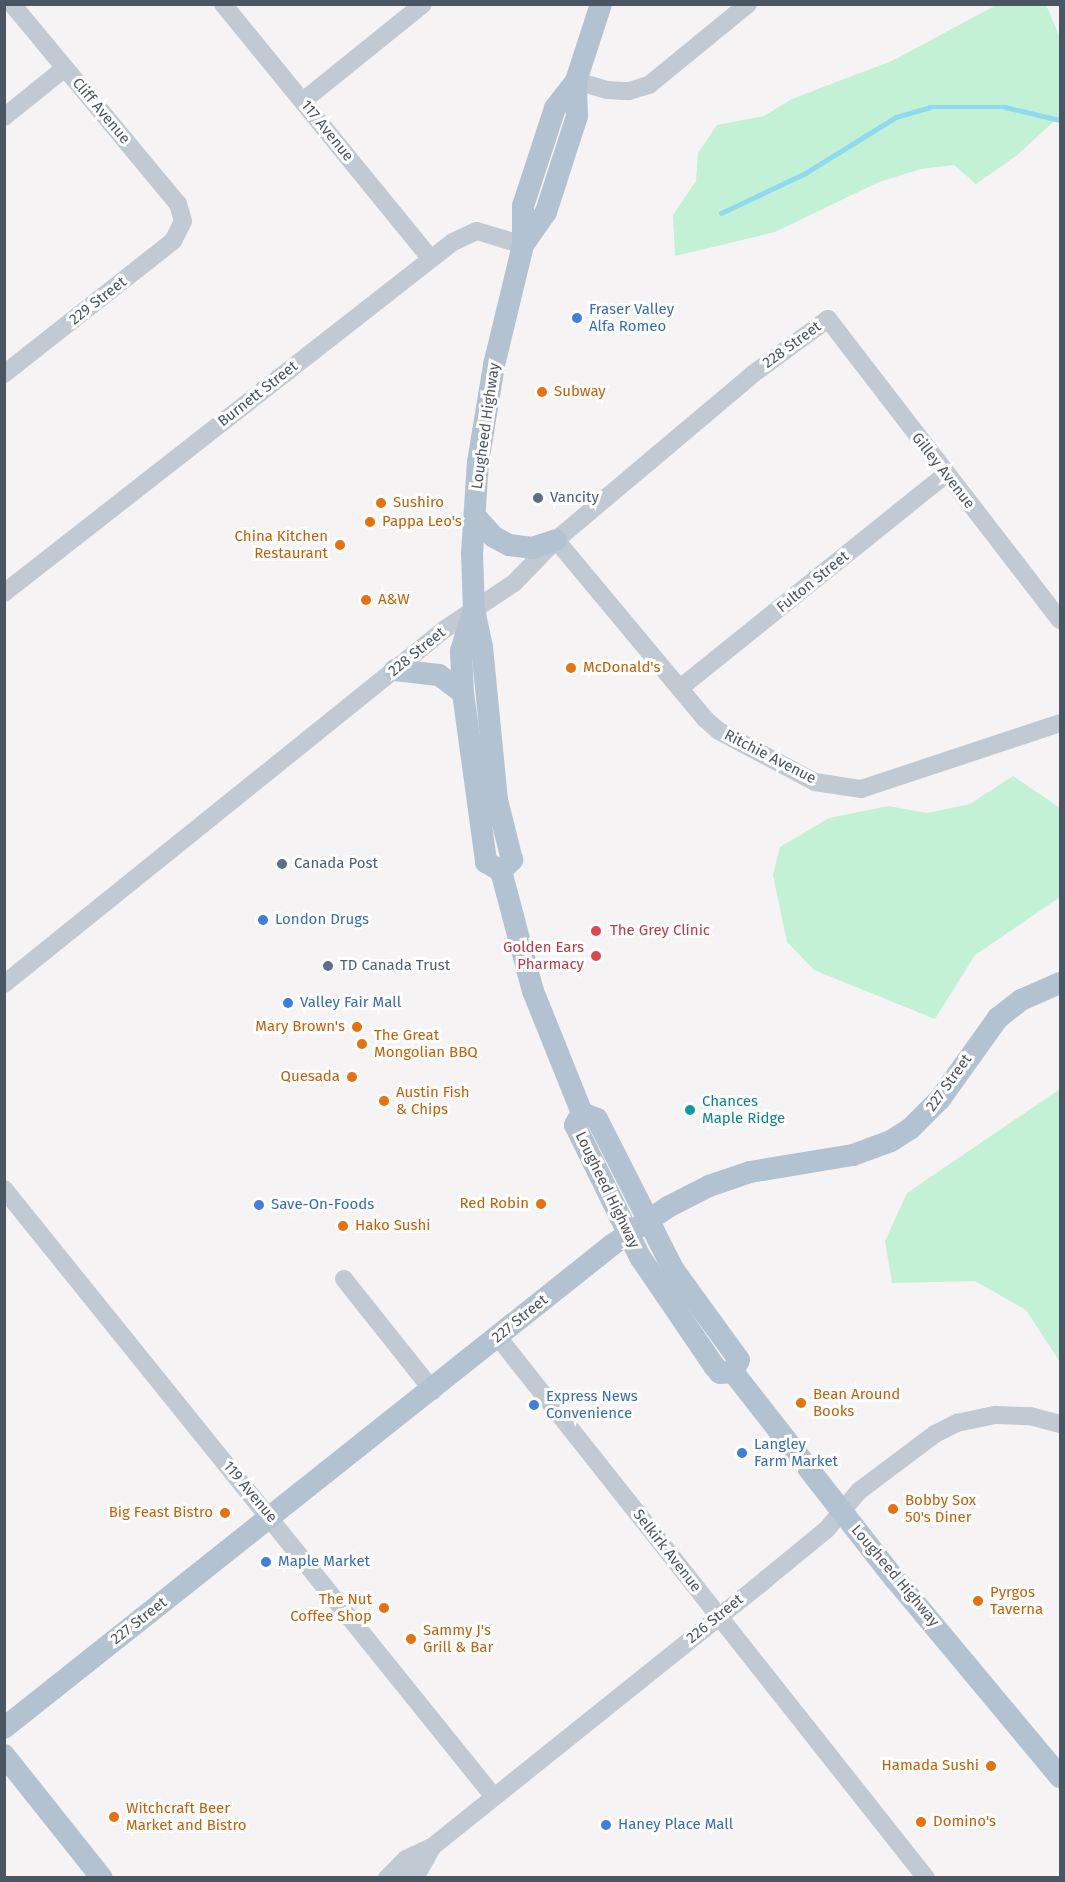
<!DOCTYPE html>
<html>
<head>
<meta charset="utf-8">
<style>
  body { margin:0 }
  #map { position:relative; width:1065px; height:1882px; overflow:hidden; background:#f5f3f3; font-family:"Fira Sans",sans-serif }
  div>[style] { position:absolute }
  .green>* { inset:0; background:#c3f1d5 }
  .stream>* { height:4.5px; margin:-2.25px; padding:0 2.25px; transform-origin:2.25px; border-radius:2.25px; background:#90daee }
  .minor>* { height:18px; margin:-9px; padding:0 9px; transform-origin:9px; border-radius:9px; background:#c1cad2 }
  .major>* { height:22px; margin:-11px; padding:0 11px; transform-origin:11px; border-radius:11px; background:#b3c2d1 }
  .dots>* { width:16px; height:16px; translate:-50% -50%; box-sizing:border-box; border:3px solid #fff; border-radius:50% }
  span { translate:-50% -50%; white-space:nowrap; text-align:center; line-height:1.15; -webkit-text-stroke:6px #fff; paint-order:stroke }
  .street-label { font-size:15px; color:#4a5661 }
  .shop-label { font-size:15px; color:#366cbe }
  .left { translate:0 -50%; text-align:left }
  .food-label { font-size:15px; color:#c56008 }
  .right { translate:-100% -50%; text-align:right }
  .service-label { font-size:15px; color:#4e5e75 }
  .health-label { font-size:15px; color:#be3a42 }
  .culture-label { font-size:15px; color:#0d838f }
  .frame { position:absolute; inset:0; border:6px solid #4a5661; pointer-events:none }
</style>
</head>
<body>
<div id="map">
  <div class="green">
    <i style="clip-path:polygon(998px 4px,1046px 5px,1060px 37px,1060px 116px,1016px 156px,976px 184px,954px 165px,921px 169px,879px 182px,775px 232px,675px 256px,673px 215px,696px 181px,698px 153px,717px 125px,764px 116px,792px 99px,894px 60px)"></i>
    <i style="clip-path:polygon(1013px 776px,1060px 808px,1060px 897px,975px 955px,935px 1019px,814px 970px,787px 942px,773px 875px,780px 847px,829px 818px,888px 806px,927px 813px,970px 804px)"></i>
    <i style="clip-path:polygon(1060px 1089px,1060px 1362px,1026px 1310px,975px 1281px,892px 1283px,885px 1241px,907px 1193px)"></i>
  </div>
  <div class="stream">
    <i style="left:721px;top:213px;width:92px;rotate:-25.2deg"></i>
    <i style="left:804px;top:174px;width:108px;rotate:-31.8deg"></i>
    <i style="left:896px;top:117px;width:35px;rotate:-16deg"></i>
    <i style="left:930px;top:107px;width:75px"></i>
    <i style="left:1005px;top:107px;width:57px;rotate:13.3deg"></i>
  </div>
  <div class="minor">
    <i style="left:223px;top:4px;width:328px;rotate:50.8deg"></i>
    <i style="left:576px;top:81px;width:32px;rotate:16deg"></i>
    <i style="left:607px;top:90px;width:22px;rotate:3deg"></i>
    <i style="left:629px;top:91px;width:21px;rotate:-17deg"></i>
    <i style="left:649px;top:85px;width:128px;rotate:-39.3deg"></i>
    <i style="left:303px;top:101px;width:154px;rotate:-38.9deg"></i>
    <i style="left:4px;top:117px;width:78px;rotate:-38.8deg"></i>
    <i style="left:4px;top:374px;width:215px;rotate:-38.2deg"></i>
    <i style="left:173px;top:241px;width:22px;rotate:-63deg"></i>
    <i style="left:183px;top:221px;width:18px;rotate:-106deg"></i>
    <i style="left:178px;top:204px;width:260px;rotate:-129.7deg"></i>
    <i style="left:556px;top:540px;width:233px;rotate:50.2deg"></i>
    <i style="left:705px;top:719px;width:18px;rotate:41deg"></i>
    <i style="left:719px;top:731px;width:109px;rotate:28deg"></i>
    <i style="left:815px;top:782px;width:47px;rotate:8.7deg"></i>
    <i style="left:861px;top:789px;width:210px;rotate:-18.3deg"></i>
    <i style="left:4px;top:593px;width:570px;rotate:-38.02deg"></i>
    <i style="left:453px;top:242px;width:26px;rotate:-25deg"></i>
    <i style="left:477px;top:231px;width:48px;rotate:16.9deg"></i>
    <i style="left:680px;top:688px;width:340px;rotate:-38.8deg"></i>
    <i style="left:4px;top:984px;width:566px;rotate:-38.83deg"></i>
    <i style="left:445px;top:629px;width:83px;rotate:-33.7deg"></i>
    <i style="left:514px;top:583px;width:60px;rotate:-45.7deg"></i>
    <i style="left:556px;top:540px;width:107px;rotate:-40.1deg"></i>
    <i style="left:638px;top:471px;width:150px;rotate:-40.1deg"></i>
    <i style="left:753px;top:374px;width:93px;rotate:-36.3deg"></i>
    <i style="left:828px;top:319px;width:380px;rotate:52.4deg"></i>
    <i style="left:4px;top:1189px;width:781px;rotate:51.13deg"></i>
    <i style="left:344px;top:1279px;width:143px;rotate:51.5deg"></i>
    <i style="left:498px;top:1337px;width:690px;rotate:51.65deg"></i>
    <i style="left:387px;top:1878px;width:27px;rotate:-45deg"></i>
    <i style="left:406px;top:1859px;width:29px;rotate:-25deg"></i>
    <i style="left:432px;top:1847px;width:428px;rotate:-38.7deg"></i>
    <i style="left:766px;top:1579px;width:79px;rotate:-39.3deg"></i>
    <i style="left:827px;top:1529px;width:50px;rotate:-49.9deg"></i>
    <i style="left:859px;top:1491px;width:95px;rotate:-36.9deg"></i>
    <i style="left:935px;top:1434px;width:25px;rotate:-27deg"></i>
    <i style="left:957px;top:1423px;width:39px;rotate:-12deg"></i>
    <i style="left:995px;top:1415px;width:35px;rotate:2deg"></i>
    <i style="left:1030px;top:1416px;width:31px;rotate:15deg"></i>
    <i style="left:411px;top:1878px;width:13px;rotate:-45deg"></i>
    <i style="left:420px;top:1869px;width:25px;rotate:-61deg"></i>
  </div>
  <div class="major">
    <i style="left:523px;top:245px;width:40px;rotate:-55.1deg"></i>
    <i style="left:546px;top:212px;width:101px;rotate:-72.1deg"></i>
    <i style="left:577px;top:116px;width:35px;rotate:-92deg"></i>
    <i style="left:475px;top:516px;width:28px;rotate:48deg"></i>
    <i style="left:494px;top:537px;width:17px;rotate:28deg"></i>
    <i style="left:509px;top:545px;width:23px;rotate:7deg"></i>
    <i style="left:532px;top:548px;width:25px;rotate:-18deg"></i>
    <i style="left:473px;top:612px;width:41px;rotate:107.1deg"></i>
    <i style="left:461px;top:651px;width:42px;rotate:87.3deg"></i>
    <i style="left:463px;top:693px;width:171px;rotate:82.2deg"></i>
    <i style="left:486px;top:862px;width:17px;rotate:31deg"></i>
    <i style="left:501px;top:871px;width:124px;rotate:75.1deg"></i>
    <i style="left:533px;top:991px;width:131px;rotate:68.1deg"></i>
    <i style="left:582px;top:1113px;width:16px;rotate:22deg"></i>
    <i style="left:597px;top:1119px;width:168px;rotate:63.1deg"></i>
    <i style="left:673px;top:1269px;width:112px;rotate:54deg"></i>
    <i style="left:739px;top:1360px;width:13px;rotate:117deg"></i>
    <i style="left:395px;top:670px;width:44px;rotate:6.5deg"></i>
    <i style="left:439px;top:675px;width:30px;rotate:37deg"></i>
    <i style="left:501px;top:871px;width:16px;rotate:-45deg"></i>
    <i style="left:512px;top:860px;width:62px;rotate:-104deg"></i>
    <i style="left:497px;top:800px;width:154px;rotate:-95.6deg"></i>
    <i style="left:482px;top:647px;width:38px;rotate:-102deg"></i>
    <i style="left:474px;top:610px;width:56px;rotate:-92deg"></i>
    <i style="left:472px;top:554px;width:92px;rotate:-86.3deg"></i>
    <i style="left:478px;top:462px;width:98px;rotate:-80.6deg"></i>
    <i style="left:494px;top:365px;width:123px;rotate:-76.4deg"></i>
    <i style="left:523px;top:245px;width:39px;rotate:-90deg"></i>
    <i style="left:523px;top:206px;width:103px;rotate:-71.9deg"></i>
    <i style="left:555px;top:108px;width:34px;rotate:-52deg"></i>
    <i style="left:576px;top:81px;width:81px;rotate:-72deg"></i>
    <i style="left:582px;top:1113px;width:14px;rotate:120deg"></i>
    <i style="left:575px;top:1125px;width:147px;rotate:63.8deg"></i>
    <i style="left:640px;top:1257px;width:132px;rotate:55.8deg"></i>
    <i style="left:714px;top:1366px;width:9px;rotate:49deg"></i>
    <i style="left:720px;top:1373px;width:13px;rotate:-4deg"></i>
    <i style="left:733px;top:1372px;width:263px;rotate:52deg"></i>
    <i style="left:895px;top:1579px;width:258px;rotate:50.2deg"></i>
    <i style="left:4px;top:1728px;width:777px;rotate:-38.46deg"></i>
    <i style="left:612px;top:1245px;width:68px;rotate:-34.2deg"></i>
    <i style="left:668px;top:1207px;width:46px;rotate:-27.1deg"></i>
    <i style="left:709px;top:1186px;width:43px;rotate:-18.9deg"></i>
    <i style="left:750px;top:1172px;width:104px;rotate:-9.4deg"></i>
    <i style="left:853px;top:1155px;width:40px;rotate:-20.2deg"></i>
    <i style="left:891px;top:1141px;width:24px;rotate:-33deg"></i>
    <i style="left:911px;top:1128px;width:41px;rotate:-45deg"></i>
    <i style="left:940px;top:1099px;width:100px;rotate:-54.4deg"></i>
    <i style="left:998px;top:1018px;width:29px;rotate:-38deg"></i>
    <i style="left:1021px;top:1000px;width:43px;rotate:-23.6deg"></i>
    <i style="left:4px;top:1755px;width:157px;rotate:51.5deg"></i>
  </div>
  <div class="dots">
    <i style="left:577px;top:318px;background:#3f7fe0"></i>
    <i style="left:542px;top:392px;background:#e8710a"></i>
    <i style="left:538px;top:498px;background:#5c6f8a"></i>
    <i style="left:381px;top:503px;background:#e8710a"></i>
    <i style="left:370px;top:522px;background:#e8710a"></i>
    <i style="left:340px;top:545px;background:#e8710a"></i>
    <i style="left:366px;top:600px;background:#e8710a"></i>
    <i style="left:571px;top:668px;background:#e8710a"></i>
    <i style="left:282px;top:864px;background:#5c6f8a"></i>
    <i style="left:263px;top:920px;background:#3f7fe0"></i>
    <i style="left:596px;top:931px;background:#e0444e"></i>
    <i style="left:596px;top:956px;background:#e0444e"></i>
    <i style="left:328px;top:966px;background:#5c6f8a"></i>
    <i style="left:288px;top:1003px;background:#3f7fe0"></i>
    <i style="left:357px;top:1027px;background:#e8710a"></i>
    <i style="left:362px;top:1044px;background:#e8710a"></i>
    <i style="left:352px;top:1077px;background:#e8710a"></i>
    <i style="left:384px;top:1101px;background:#e8710a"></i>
    <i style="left:690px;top:1110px;background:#0f9aa8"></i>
    <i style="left:541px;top:1204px;background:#e8710a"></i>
    <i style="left:259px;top:1205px;background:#3f7fe0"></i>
    <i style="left:343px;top:1226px;background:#e8710a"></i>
    <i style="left:801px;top:1403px;background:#e8710a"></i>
    <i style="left:534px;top:1405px;background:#3f7fe0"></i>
    <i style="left:742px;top:1453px;background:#3f7fe0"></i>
    <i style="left:893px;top:1509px;background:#e8710a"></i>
    <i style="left:225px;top:1513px;background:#e8710a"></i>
    <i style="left:266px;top:1562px;background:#3f7fe0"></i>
    <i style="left:978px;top:1601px;background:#e8710a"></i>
    <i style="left:384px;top:1608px;background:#e8710a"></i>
    <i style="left:411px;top:1639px;background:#e8710a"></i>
    <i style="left:991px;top:1766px;background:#e8710a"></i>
    <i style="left:114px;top:1817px;background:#e8710a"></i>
    <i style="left:921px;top:1822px;background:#e8710a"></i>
    <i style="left:606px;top:1825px;background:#3f7fe0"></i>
  </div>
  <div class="street-label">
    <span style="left:101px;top:111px;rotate:50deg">Cliff Avenue</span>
    <span style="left:327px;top:131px;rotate:51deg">117 Avenue</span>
    <span style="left:98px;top:301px;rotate:-38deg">229 Street</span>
    <span style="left:792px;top:345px;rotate:-36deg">228 Street</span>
    <span style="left:258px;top:394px;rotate:-38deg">Burnett Street</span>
    <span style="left:486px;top:426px;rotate:-82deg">Lougheed Highway</span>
    <span style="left:943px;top:471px;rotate:52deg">Gilley Avenue</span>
    <span style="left:813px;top:582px;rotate:-39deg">Fulton Street</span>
    <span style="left:417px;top:652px;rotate:-39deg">228 Street</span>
    <span style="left:770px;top:757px;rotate:27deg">Ritchie Avenue</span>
    <span style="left:949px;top:1083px;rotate:-54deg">227 Street</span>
    <span style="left:607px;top:1190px;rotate:64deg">Lougheed Highway</span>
    <span style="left:520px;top:1319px;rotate:-39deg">227 Street</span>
    <span style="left:250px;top:1492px;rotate:50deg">119 Avenue</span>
    <span style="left:667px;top:1551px;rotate:52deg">Selkirk Avenue</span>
    <span style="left:895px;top:1576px;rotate:50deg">Lougheed Highway</span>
    <span style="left:715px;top:1619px;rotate:-39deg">226 Street</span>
    <span style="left:139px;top:1621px;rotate:-38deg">227 Street</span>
  </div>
  <div class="shop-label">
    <span class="left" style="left:589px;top:318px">Fraser Valley<br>Alfa Romeo</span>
    <span class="left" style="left:275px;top:920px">London Drugs</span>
    <span class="left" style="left:300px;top:1003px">Valley Fair Mall</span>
    <span class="left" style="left:271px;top:1205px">Save-On-Foods</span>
    <span class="left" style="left:546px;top:1405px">Express News<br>Convenience</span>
    <span class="left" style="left:754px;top:1453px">Langley<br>Farm Market</span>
    <span class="left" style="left:278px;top:1562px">Maple Market</span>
    <span class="left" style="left:618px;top:1825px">Haney Place Mall</span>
  </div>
  <div class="food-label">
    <span class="left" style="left:554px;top:392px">Subway</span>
    <span class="left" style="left:393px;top:503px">Sushiro</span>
    <span class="left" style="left:382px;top:522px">Pappa Leo's</span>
    <span class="right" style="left:328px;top:545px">China Kitchen<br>Restaurant</span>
    <span class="left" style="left:378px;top:600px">A&amp;W</span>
    <span class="left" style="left:583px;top:668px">McDonald's</span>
    <span class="right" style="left:345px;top:1027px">Mary Brown's</span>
    <span class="left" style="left:374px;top:1044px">The Great<br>Mongolian BBQ</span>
    <span class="right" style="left:340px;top:1077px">Quesada</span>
    <span class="left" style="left:396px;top:1101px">Austin Fish<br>&amp; Chips</span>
    <span class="right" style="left:529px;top:1204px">Red Robin</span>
    <span class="left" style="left:355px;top:1226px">Hako Sushi</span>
    <span class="left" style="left:813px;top:1403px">Bean Around<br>Books</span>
    <span class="left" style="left:905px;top:1509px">Bobby Sox<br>50's Diner</span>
    <span class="right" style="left:213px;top:1513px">Big Feast Bistro</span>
    <span class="left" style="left:990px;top:1601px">Pyrgos<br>Taverna</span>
    <span class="right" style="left:372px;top:1608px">The Nut<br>Coffee Shop</span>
    <span class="left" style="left:423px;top:1639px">Sammy J's<br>Grill &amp; Bar</span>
    <span class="right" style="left:979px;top:1766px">Hamada Sushi</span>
    <span class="left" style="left:126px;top:1817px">Witchcraft Beer<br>Market and Bistro</span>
    <span class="left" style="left:933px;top:1822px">Domino's</span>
  </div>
  <div class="service-label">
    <span class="left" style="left:550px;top:498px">Vancity</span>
    <span class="left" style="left:294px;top:864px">Canada Post</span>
    <span class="left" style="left:340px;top:966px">TD Canada Trust</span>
  </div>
  <div class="health-label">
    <span class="left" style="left:610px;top:931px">The Grey Clinic</span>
    <span class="right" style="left:584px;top:956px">Golden Ears<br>Pharmacy</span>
  </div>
  <div class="culture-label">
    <span class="left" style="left:702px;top:1110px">Chances<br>Maple Ridge</span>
  </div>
  <div class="frame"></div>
</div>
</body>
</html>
